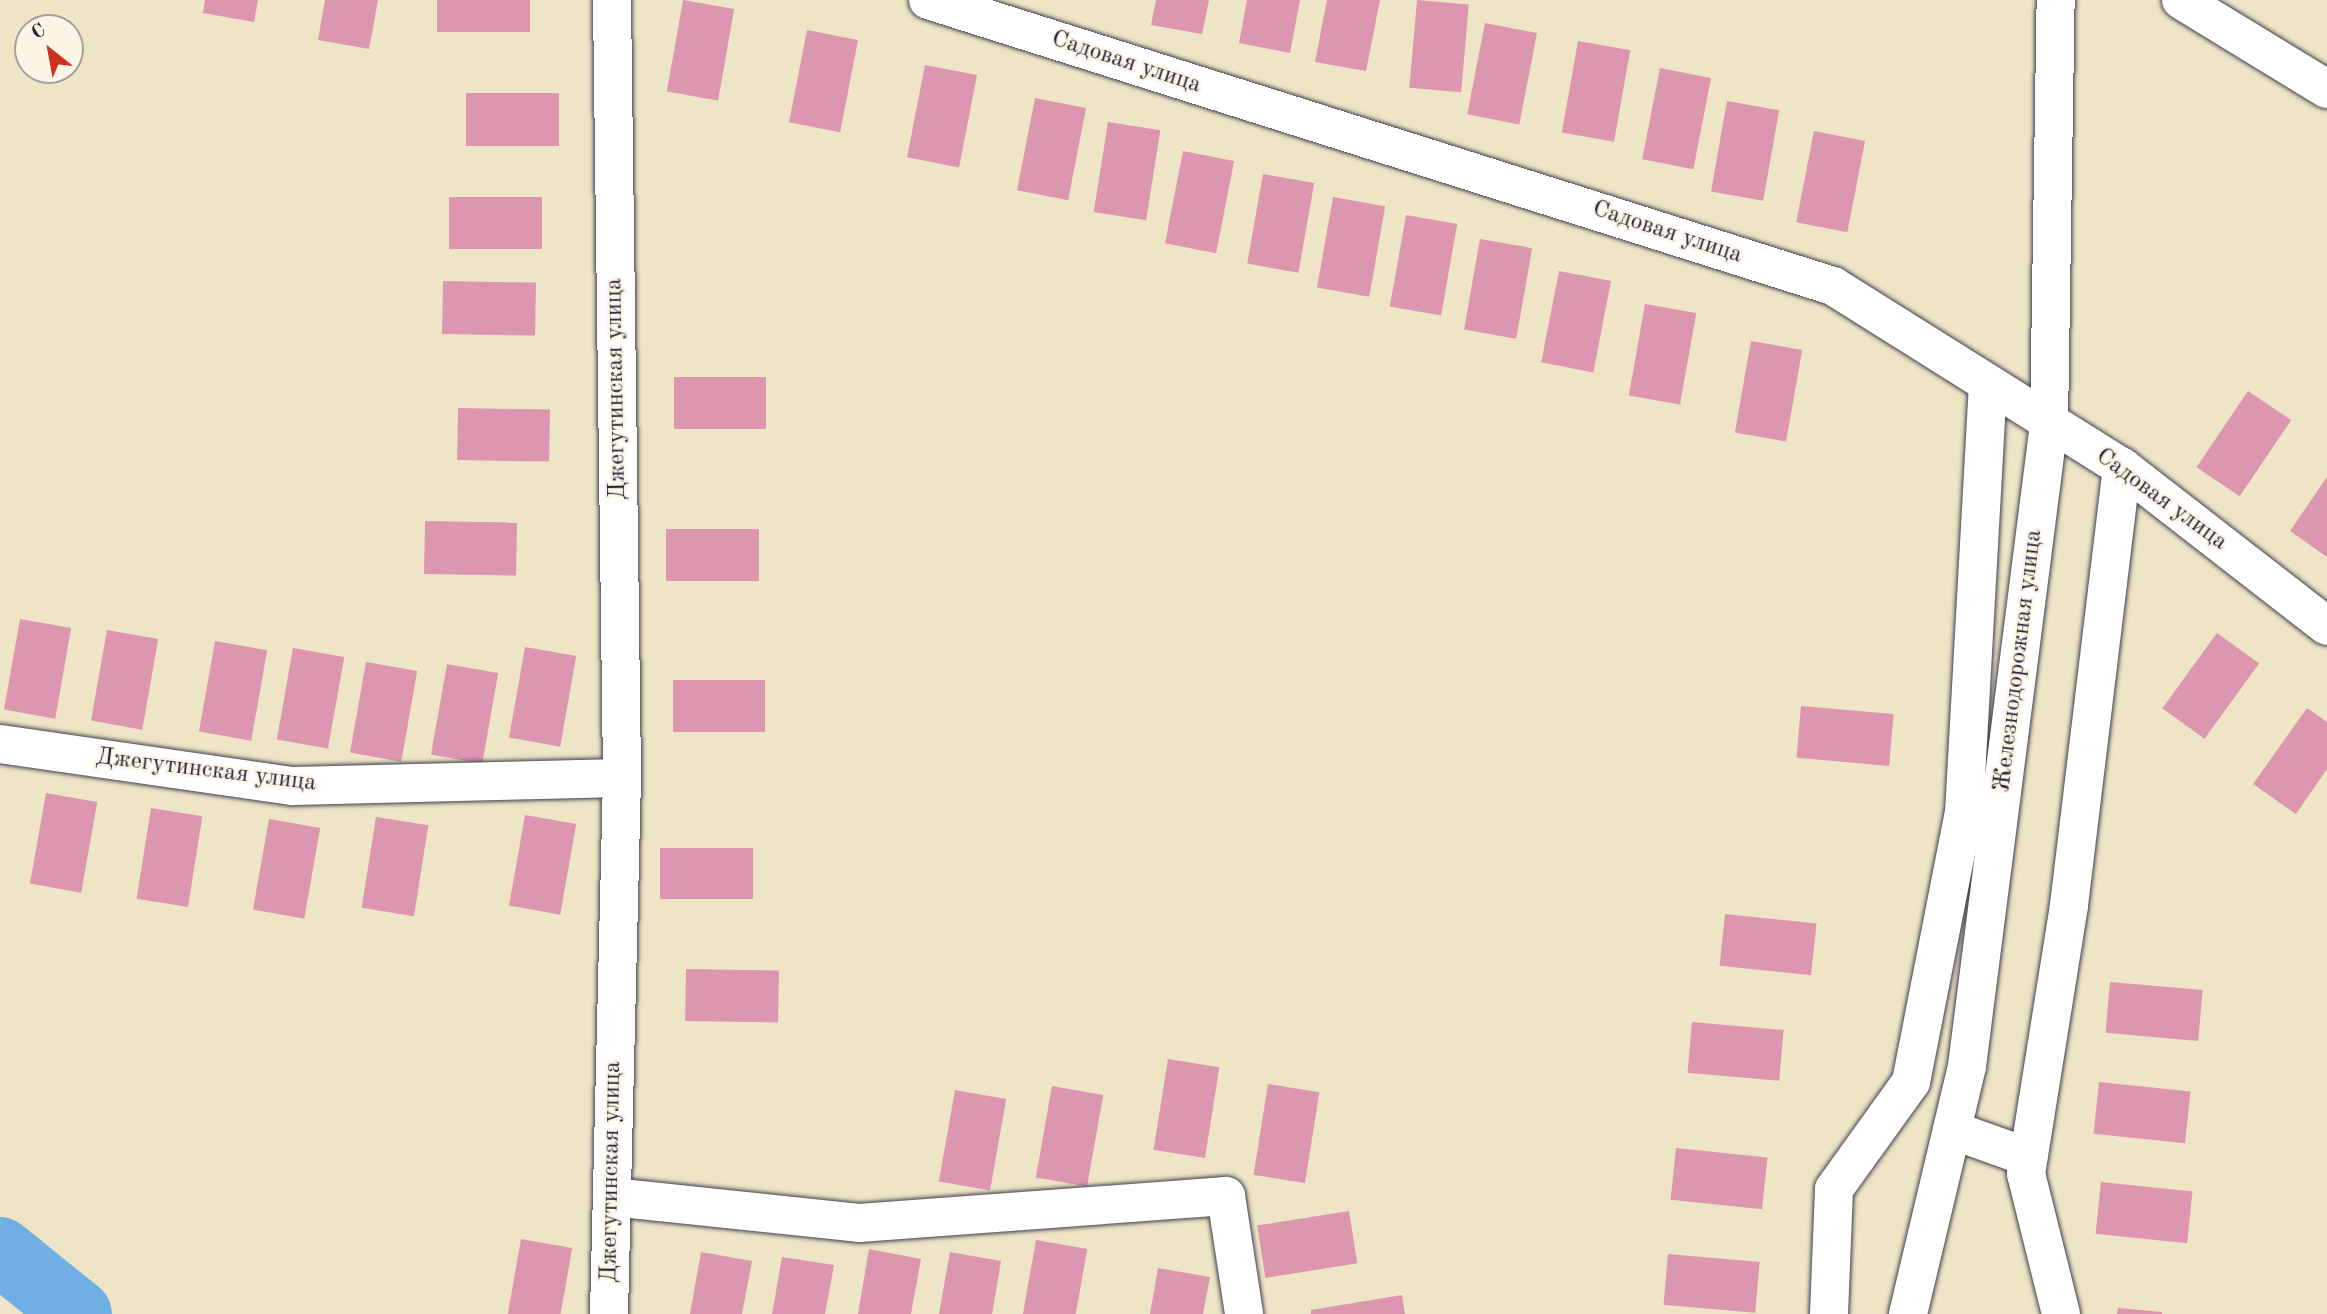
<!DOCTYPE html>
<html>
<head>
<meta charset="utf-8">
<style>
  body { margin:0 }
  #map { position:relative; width:2327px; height:1314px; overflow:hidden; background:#ede5c5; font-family:"Old Standard TT",serif }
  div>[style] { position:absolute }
  .river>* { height:68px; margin:-34px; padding:0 34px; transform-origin:34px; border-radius:34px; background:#6fafe3 }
  .building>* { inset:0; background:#dd96b0; transform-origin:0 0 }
  .roads { filter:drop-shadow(0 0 2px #403f50) drop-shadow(0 0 2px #403f50) }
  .minor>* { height:38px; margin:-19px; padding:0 19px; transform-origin:19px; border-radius:19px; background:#fff }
  .major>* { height:38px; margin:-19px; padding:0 19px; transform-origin:19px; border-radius:19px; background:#fff }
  span { translate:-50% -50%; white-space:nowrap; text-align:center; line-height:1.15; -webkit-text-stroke:5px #fcf5e5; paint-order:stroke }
  .street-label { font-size:24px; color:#22223b }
  .north { position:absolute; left:14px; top:14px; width:70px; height:70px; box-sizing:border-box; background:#fcf5e5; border:2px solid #a5a1a1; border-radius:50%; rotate:329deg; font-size:19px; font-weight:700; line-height:28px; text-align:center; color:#22223b }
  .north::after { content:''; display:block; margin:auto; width:24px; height:32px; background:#c8321e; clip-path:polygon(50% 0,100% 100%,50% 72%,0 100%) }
</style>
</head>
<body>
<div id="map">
  <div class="river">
    <i style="left:0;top:1251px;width:100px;rotate:38.9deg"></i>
  </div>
  <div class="building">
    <i style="clip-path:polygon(205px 0,258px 0,254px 22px,203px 13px)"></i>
    <i style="clip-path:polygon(325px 0,378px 0,369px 49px,318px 40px)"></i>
    <i style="left:437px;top:0;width:93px;height:32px"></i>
    <i style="left:683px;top:0;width:52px;height:93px;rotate:10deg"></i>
    <i style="clip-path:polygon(1156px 0,1209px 0,1202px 34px,1151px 25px)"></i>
    <i style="clip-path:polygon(1247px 0,1300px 0,1290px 53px,1239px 43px)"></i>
    <i style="clip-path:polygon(1327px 0,1380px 0,1366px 71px,1315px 62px)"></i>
    <i style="left:1417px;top:0;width:52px;height:88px;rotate:5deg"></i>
    <i style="left:1485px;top:23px;width:53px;height:93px;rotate:11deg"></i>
    <i style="left:807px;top:30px;width:52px;height:94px;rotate:11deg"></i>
    <i style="left:1578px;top:41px;width:53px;height:93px;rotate:10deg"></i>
    <i style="left:925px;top:65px;width:53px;height:94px;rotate:11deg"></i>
    <i style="left:1660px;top:68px;width:52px;height:93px;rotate:11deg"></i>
    <i style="left:466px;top:93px;width:93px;height:53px"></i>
    <i style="left:1035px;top:98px;width:52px;height:94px;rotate:11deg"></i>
    <i style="left:1727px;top:101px;width:53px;height:92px;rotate:10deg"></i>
    <i style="left:1108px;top:122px;width:53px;height:91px;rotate:9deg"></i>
    <i style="left:1814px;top:131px;width:52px;height:93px;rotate:11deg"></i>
    <i style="left:1183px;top:151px;width:52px;height:94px;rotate:11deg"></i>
    <i style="left:1263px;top:174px;width:52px;height:91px;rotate:10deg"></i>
    <i style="left:449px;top:197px;width:93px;height:52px"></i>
    <i style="left:1333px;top:197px;width:53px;height:92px;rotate:10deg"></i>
    <i style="left:1406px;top:215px;width:52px;height:93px;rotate:10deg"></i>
    <i style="left:1480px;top:239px;width:53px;height:92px;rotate:10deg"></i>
    <i style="left:1559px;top:271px;width:53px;height:93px;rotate:11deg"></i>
    <i style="left:443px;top:281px;width:93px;height:53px;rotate:1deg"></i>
    <i style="left:1645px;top:304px;width:52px;height:93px;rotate:10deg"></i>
    <i style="left:1751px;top:341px;width:52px;height:93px;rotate:10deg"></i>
    <i style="left:674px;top:377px;width:92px;height:52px"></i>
    <i style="left:2248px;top:391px;width:52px;height:92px;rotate:34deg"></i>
    <i style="left:458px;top:408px;width:92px;height:52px;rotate:1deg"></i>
    <i style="clip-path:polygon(2327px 477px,2327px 557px,2290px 531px)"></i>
    <i style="left:425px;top:521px;width:92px;height:53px;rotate:1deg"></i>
    <i style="left:666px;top:529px;width:93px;height:52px"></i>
    <i style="left:20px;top:619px;width:52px;height:92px;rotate:10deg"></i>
    <i style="left:107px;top:630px;width:52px;height:92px;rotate:10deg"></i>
    <i style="left:2217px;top:633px;width:52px;height:93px;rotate:36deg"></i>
    <i style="left:215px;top:641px;width:53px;height:92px;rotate:10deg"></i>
    <i style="left:525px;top:647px;width:52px;height:92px;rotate:10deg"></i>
    <i style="left:293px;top:648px;width:52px;height:93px;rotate:10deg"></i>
    <i style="left:366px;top:662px;width:52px;height:92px;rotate:10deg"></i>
    <i style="left:447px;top:664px;width:52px;height:92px;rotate:10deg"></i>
    <i style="left:673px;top:680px;width:92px;height:52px"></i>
    <i style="left:1801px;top:706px;width:93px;height:52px;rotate:5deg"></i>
    <i style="clip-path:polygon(2307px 708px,2327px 722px,2327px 769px,2296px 814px,2253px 784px)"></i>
    <i style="left:46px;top:793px;width:52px;height:92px;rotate:10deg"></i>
    <i style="left:151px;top:808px;width:52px;height:92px;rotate:9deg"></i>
    <i style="left:525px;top:815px;width:52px;height:92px;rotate:10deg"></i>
    <i style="left:376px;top:817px;width:53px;height:92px;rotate:9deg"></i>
    <i style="left:269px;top:819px;width:52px;height:92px;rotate:10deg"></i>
    <i style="left:660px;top:848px;width:93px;height:51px"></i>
    <i style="left:1725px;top:914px;width:92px;height:52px;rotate:6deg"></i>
    <i style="left:686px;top:969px;width:93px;height:52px;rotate:1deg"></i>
    <i style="left:2110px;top:982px;width:93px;height:51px;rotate:5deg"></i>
    <i style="left:1692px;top:1022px;width:92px;height:51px;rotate:5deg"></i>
    <i style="left:1168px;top:1059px;width:52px;height:92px;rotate:9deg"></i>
    <i style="left:2099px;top:1082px;width:92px;height:52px;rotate:6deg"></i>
    <i style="left:1268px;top:1084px;width:52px;height:92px;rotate:9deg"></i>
    <i style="left:1052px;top:1086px;width:52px;height:93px;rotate:10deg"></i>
    <i style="left:955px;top:1090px;width:52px;height:93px;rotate:10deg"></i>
    <i style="left:1676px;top:1148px;width:92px;height:52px;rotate:6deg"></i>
    <i style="left:2101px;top:1182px;width:92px;height:52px;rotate:6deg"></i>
    <i style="left:1349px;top:1211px;width:53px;height:93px;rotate:81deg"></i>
    <i style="left:521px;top:1239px;width:52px;height:76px;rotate:10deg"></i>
    <i style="left:1036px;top:1240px;width:52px;height:75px;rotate:10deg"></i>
    <i style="clip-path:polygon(869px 1249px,921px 1259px,911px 1314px,858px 1314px)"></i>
    <i style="clip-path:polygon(701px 1252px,752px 1261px,742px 1314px,690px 1314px)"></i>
    <i style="clip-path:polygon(950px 1252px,1001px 1261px,992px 1314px,939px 1314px)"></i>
    <i style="left:1668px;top:1254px;width:92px;height:51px;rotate:5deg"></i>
    <i style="clip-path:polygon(782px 1257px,834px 1265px,825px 1314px,772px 1314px)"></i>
    <i style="clip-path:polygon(1158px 1268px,1210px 1277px,1203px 1314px,1150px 1314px)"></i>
    <i style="clip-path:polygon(1402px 1295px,1405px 1314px,1311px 1314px,1311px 1310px)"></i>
    <i style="clip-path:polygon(2118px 1308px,2162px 1312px,2162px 1314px,2117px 1314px)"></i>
  </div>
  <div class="roads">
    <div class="minor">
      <i style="left:612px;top:0;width:778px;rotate:89.26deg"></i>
      <i style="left:928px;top:0;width:949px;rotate:17.54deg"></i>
      <i style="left:1833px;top:286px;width:341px;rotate:32.1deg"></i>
      <i style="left:2122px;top:467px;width:259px;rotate:37.8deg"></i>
      <i style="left:0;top:744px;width:295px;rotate:8.2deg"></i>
      <i style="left:292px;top:786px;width:330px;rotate:-1.4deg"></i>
      <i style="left:622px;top:778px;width:536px;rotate:91.39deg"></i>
      <i style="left:1952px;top:1130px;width:81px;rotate:19.6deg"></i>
      <i style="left:612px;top:1197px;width:248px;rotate:6deg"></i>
      <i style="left:859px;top:1223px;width:368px;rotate:-4.2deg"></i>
      <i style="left:1226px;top:1196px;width:119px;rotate:81.3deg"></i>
      <i style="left:1829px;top:1314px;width:125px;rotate:-87.7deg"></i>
      <i style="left:1834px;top:1189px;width:132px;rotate:-54.3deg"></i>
      <i style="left:1911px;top:1082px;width:274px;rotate:-78.9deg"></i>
      <i style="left:1964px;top:813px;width:429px;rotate:-86.8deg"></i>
      <i style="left:1908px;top:1314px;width:255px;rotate:-76.6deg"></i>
      <i style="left:1967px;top:1066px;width:647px;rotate:-82.72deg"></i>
      <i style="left:2049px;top:424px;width:424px;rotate:-89.1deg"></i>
      <i style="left:2061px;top:1314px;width:144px;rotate:-104deg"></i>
      <i style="left:2026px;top:1174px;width:272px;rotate:-80.9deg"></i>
      <i style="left:2069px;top:905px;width:441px;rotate:-83.1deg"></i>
    </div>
    <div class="major">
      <i style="left:2181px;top:0;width:171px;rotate:31.4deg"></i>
    </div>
  </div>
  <div class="street-label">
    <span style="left:1126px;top:63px;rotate:18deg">Садовая улица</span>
    <span style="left:1667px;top:233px;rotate:18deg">Садовая улица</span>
    <span style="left:617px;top:389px;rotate:-91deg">Джегутинская улица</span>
    <span style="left:2161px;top:500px;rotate:36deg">Садовая улица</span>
    <span style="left:2019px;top:661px;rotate:-83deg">Железнодорожная улица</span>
    <span style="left:206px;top:771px;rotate:7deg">Джегутинская улица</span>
    <span style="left:612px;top:1172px;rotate:-89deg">Джегутинская улица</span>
  </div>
  <div class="north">С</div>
</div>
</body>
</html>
